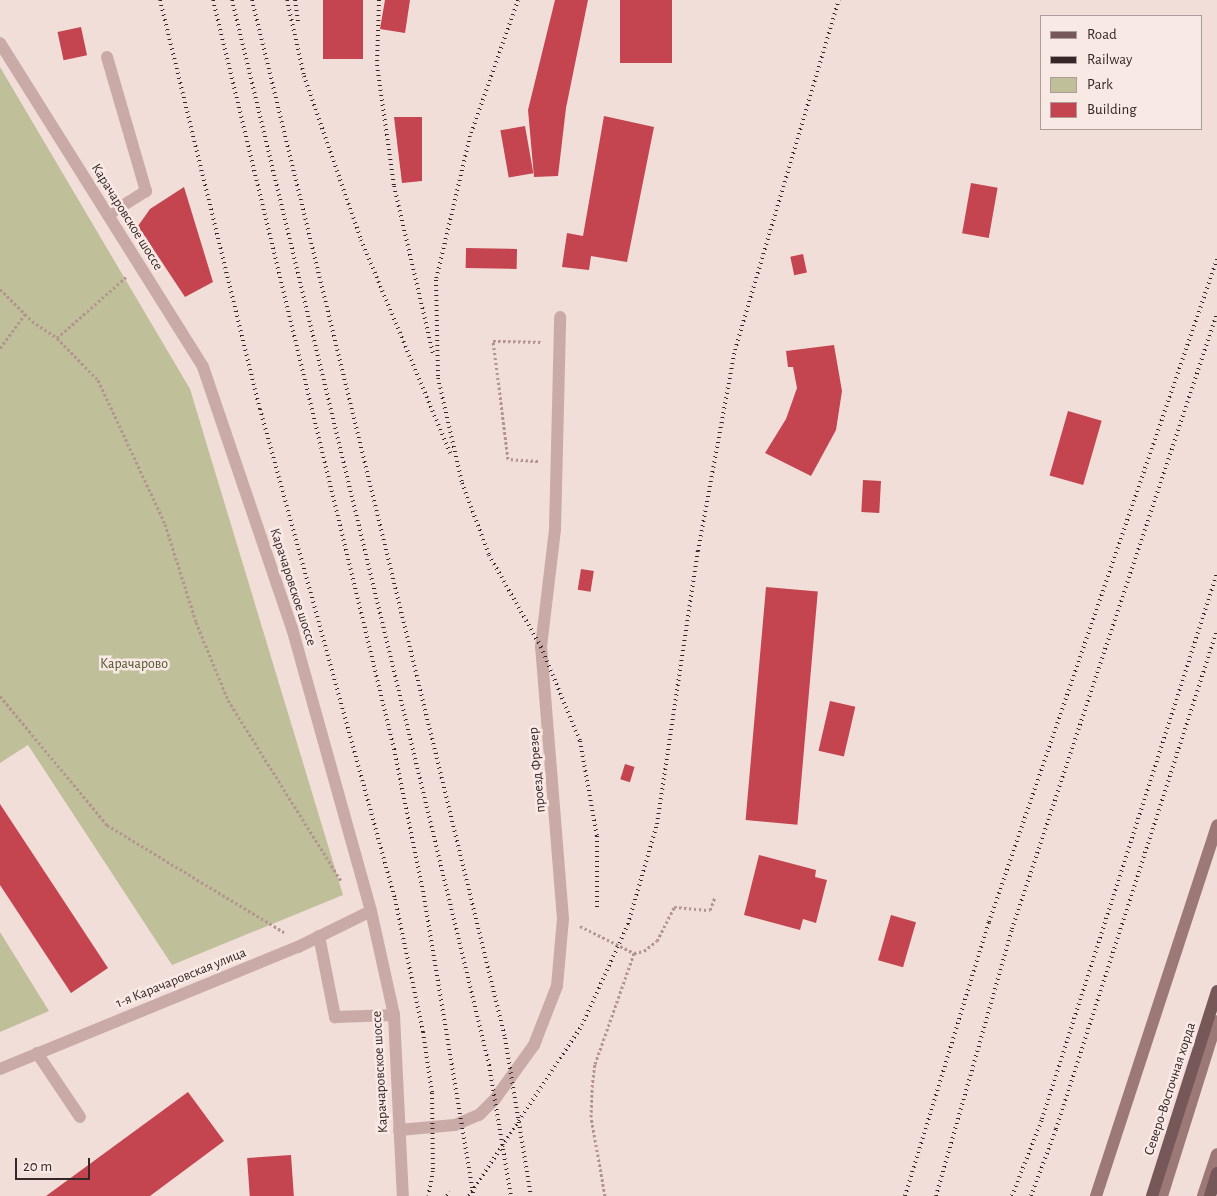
<!DOCTYPE html>
<html>
<head>
<meta charset="utf-8">
<style>
  body { margin:0 }
  #map { position:relative; width:1217px; height:1196px; overflow:hidden; background:#f1ded9; font-family:"Alegreya Sans",sans-serif }
  div>[style] { position:absolute }
  .green>* { inset:0; background:#bfbf9a }
  .building>* { inset:0; background:#c44450; transform-origin:0 0 }
  .path>* { height:3px; margin-top:-1.5px; transform-origin:0; background:repeating-linear-gradient(90deg,#b49390 0 2.5px,transparent 0 5px) }
  .lane>* { height:12px; margin:-6px; padding:0 6px; transform-origin:6px; border-radius:6px; background:#c9aaa6 }
  .street>* { height:12px; margin:-6px; padding:0 6px; transform-origin:6px; border-radius:6px; background:#c9aaa6 }
  .secondary>* { height:12px; margin:-6px; padding:0 6px; transform-origin:6px; border-radius:6px; background:#9c7877 }
  .primary>* { height:12px; margin:-6px; padding:0 6px; transform-origin:6px; border-radius:6px; background:#765858 }
  .rail>* { height:4px; margin-top:-2px; transform-origin:0; background:repeating-linear-gradient(90deg,#352727 0 1px,transparent 0 5px) }
  span { translate:-50% -50%; white-space:nowrap; text-align:center; line-height:1.15; -webkit-text-stroke:5px #f9e9e5; paint-order:stroke }
  .street-label { font-size:14px; color:#352727 }
  .park-label { font-size:14px; color:#51522b }
  .legend { position:absolute; left:1040px; top:15px; width:162px; height:115px; box-sizing:border-box; background:#f9e9e5; border:1px solid #ab9b99; margin:0; padding:6px 9px; list-style:none; font-size:15px; color:#352727 }
  .legend li { display:flex; align-items:center; gap:10px; height:25px }
  .legend b { width:25px; border:1px solid #ab9b99 }
  .scale { position:absolute; left:15px; top:1158px; width:75px; height:22px; box-sizing:border-box; border:2px solid #352727; border-top:0; padding-left:6px; font-size:15px; line-height:18px; white-space:nowrap; color:#352727; -webkit-text-stroke:4px #f9e9e5; paint-order:stroke }
</style>
</head>
<body>
<div id="map">
  <div class="green">
    <i style="clip-path:polygon(0 67px,190px 389px,343px 895px,172px 965px,28px 745px,0 763px)"></i>
    <i style="clip-path:polygon(0 932px,49px 1011px,0 1032px)"></i>
  </div>
  <div class="building">
    <i style="left:323px;top:0;width:40px;height:59px"></i>
    <i style="clip-path:polygon(385px 0,410px 0,405px 33px,380px 29px)"></i>
    <i style="clip-path:polygon(555px 0,588px 0,566px 108px,558px 176px,534px 177px,528px 110px)"></i>
    <i style="left:620px;top:0;width:52px;height:63px"></i>
    <i style="left:81px;top:27px;width:29px;height:24px;rotate:78deg"></i>
    <i style="clip-path:polygon(604px 116px,654px 127px,627px 262px,591px 256px,589px 270px,562px 267px,567px 233px,583px 236px)"></i>
    <i style="clip-path:polygon(394px 117px,422px 117px,422px 181px,402px 183px)"></i>
    <i style="left:525px;top:126px;width:48px;height:25px;rotate:80deg"></i>
    <i style="left:971px;top:183px;width:27px;height:51px;rotate:10deg"></i>
    <i style="clip-path:polygon(184px 187px,213px 282px,185px 297px,138px 226px,150px 209px)"></i>
    <i style="left:466px;top:248px;width:51px;height:20px;rotate:1deg"></i>
    <i style="left:803px;top:254px;width:19px;height:13px;rotate:78deg"></i>
    <i style="clip-path:polygon(834px 345px,842px 391px,836px 430px,811px 476px,765px 453px,786px 419px,797px 388px,793px 367px,788px 367px,786px 351px)"></i>
    <i style="left:1068px;top:411px;width:35px;height:67px;rotate:16deg"></i>
    <i style="left:863px;top:480px;width:18px;height:32px;rotate:3deg"></i>
    <i style="left:581px;top:569px;width:13px;height:21px;rotate:9deg"></i>
    <i style="left:766px;top:587px;width:52px;height:234px;rotate:5deg"></i>
    <i style="left:830px;top:701px;width:26px;height:51px;rotate:13deg"></i>
    <i style="left:625px;top:764px;width:10px;height:16px;rotate:17deg"></i>
    <i style="clip-path:polygon(0 804px,108px 968px,71px 993px,0 885px)"></i>
    <i style="clip-path:polygon(759px 855px,816px 870px,815px 877px,827px 880px,816px 923px,803px 919px,800px 930px,744px 915px)"></i>
    <i style="left:891px;top:915px;width:26px;height:47px;rotate:16deg"></i>
    <i style="clip-path:polygon(188px 1092px,224px 1141px,150px 1196px,46px 1196px)"></i>
    <i style="left:291px;top:1155px;width:41px;height:44px;rotate:86deg"></i>
  </div>
  <div class="path">
    <i style="left:0;top:289px;width:45px;rotate:45deg"></i>
    <i style="left:32px;top:321px;width:30px;rotate:34deg"></i>
    <i style="left:57px;top:338px;width:59px;rotate:45.7deg"></i>
    <i style="left:98px;top:380px;width:159px;rotate:65deg"></i>
    <i style="left:165px;top:524px;width:103px;rotate:72.4deg"></i>
    <i style="left:196px;top:622px;width:84px;rotate:67.7deg"></i>
    <i style="left:228px;top:700px;width:213px;rotate:58deg"></i>
    <i style="left:57px;top:338px;width:92px;rotate:-41.5deg"></i>
    <i style="left:0;top:348px;width:42px;rotate:-53.7deg"></i>
    <i style="left:538px;top:461px;width:30px;rotate:-176deg"></i>
    <i style="left:508px;top:459px;width:119px;rotate:-97.2deg"></i>
    <i style="left:493px;top:341px;width:48px;rotate:1.2deg"></i>
    <i style="left:0;top:696px;width:168px;rotate:50.3deg"></i>
    <i style="left:107px;top:825px;width:207px;rotate:31.2deg"></i>
    <i style="left:580px;top:926px;width:60px;rotate:26.6deg"></i>
    <i style="left:634px;top:953px;width:10px;rotate:-11deg"></i>
    <i style="left:644px;top:951px;width:16px;rotate:-38deg"></i>
    <i style="left:657px;top:941px;width:38px;rotate:-63deg"></i>
    <i style="left:674px;top:907px;width:36px;rotate:5deg"></i>
    <i style="left:710px;top:910px;width:14px;rotate:-69deg"></i>
    <i style="left:605px;top:1196px;width:80px;rotate:-100deg"></i>
    <i style="left:591px;top:1117px;width:30px;rotate:-88deg"></i>
    <i style="left:592px;top:1087px;width:23px;rotate:-83deg"></i>
    <i style="left:595px;top:1064px;width:118px;rotate:-70.6deg"></i>
  </div>
  <div class="lane">
    <i style="left:107px;top:57px;width:140px;rotate:73.8deg"></i>
    <i style="left:146px;top:191px;width:45px;rotate:147.7deg"></i>
    <i style="left:319px;top:936px;width:83px;rotate:78.8deg"></i>
    <i style="left:335px;top:1017px;width:59px;rotate:-1.9deg"></i>
    <i style="left:37px;top:1053px;width:77px;rotate:56.1deg"></i>
  </div>
  <div class="street">
    <i style="left:0;top:43px;width:382px;rotate:57.9deg"></i>
    <i style="left:203px;top:367px;width:276px;rotate:71.2deg"></i>
    <i style="left:292px;top:628px;width:294px;rotate:74.4deg"></i>
    <i style="left:371px;top:911px;width:107px;rotate:77.5deg"></i>
    <i style="left:394px;top:1015px;width:181px;rotate:87.2deg"></i>
    <i style="left:0;top:1069px;width:322px;rotate:-22.3deg"></i>
    <i style="left:298px;top:947px;width:81px;rotate:-26.3deg"></i>
    <i style="left:399px;top:1130px;width:56px;rotate:-5.1deg"></i>
    <i style="left:455px;top:1125px;width:26px;rotate:-23deg"></i>
    <i style="left:479px;top:1115px;width:23px;rotate:-45deg"></i>
    <i style="left:495px;top:1099px;width:67px;rotate:-54.2deg"></i>
    <i style="left:534px;top:1045px;width:63px;rotate:-68.7deg"></i>
    <i style="left:557px;top:986px;width:67px;rotate:-84.9deg"></i>
    <i style="left:563px;top:919px;width:273px;rotate:-94.6deg"></i>
    <i style="left:541px;top:647px;width:119px;rotate:-83.2deg"></i>
    <i style="left:555px;top:529px;width:212px;rotate:-88.6deg"></i>
  </div>
  <div class="secondary">
    <i style="left:1096px;top:1196px;width:390px;rotate:-71.9deg"></i>
    <i style="left:1162px;top:1196px;width:183px;rotate:-72.6deg"></i>
    <i style="left:1203px;top:1196px;width:44px;rotate:-71.6deg"></i>
  </div>
  <div class="primary">
    <i style="left:1152px;top:1196px;width:215px;rotate:-72.4deg"></i>
    <i style="left:1210px;top:1196px;width:24px;rotate:-73deg"></i>
  </div>
  <div class="rail">
    <i style="left:160px;top:0;width:421px;rotate:76.3deg"></i>
    <i style="left:260px;top:409px;width:508px;rotate:74.6deg"></i>
    <i style="left:395px;top:899px;width:136px;rotate:78.1deg"></i>
    <i style="left:423px;top:1032px;width:62px;rotate:81.6deg"></i>
    <i style="left:432px;top:1093px;width:78px;rotate:89.3deg"></i>
    <i style="left:433px;top:1171px;width:25px;rotate:101deg"></i>
    <i style="left:213px;top:0;width:771px;rotate:76.41deg"></i>
    <i style="left:394px;top:749px;width:145px;rotate:78.5deg"></i>
    <i style="left:423px;top:891px;width:307px;rotate:80.6deg"></i>
    <i style="left:232px;top:0;width:1096px;rotate:76.43deg"></i>
    <i style="left:489px;top:1065px;width:133px;rotate:80.5deg"></i>
    <i style="left:252px;top:0;width:1068px;rotate:76.3deg"></i>
    <i style="left:505px;top:1038px;width:160px;rotate:80.7deg"></i>
    <i style="left:287px;top:0;width:78px;rotate:77.4deg"></i>
    <i style="left:304px;top:76px;width:174px;rotate:70.8deg"></i>
    <i style="left:361px;top:240px;width:231px;rotate:67.3deg"></i>
    <i style="left:295px;top:0;width:22px;rotate:82deg"></i>
    <i style="left:379px;top:0;width:65px;rotate:91.8deg"></i>
    <i style="left:377px;top:65px;width:122px;rotate:82deg"></i>
    <i style="left:394px;top:186px;width:172px;rotate:76.9deg"></i>
    <i style="left:518px;top:0;width:144px;rotate:109.4deg"></i>
    <i style="left:470px;top:136px;width:148px;rotate:103.3deg"></i>
    <i style="left:436px;top:280px;width:98px;rotate:88.8deg"></i>
    <i style="left:438px;top:378px;width:108px;rotate:77.1deg"></i>
    <i style="left:462px;top:483px;width:77px;rotate:69.4deg"></i>
    <i style="left:489px;top:555px;width:106px;rotate:60.5deg"></i>
    <i style="left:541px;top:647px;width:102px;rotate:67.5deg"></i>
    <i style="left:580px;top:741px;width:97px;rotate:79.9deg"></i>
    <i style="left:597px;top:836px;width:73px;rotate:90deg"></i>
    <i style="left:447px;top:1196px;width:5px;rotate:-53deg"></i>
    <i style="left:469px;top:1196px;width:205px;rotate:-56.5deg"></i>
    <i style="left:582px;top:1025px;width:111px;rotate:-65.5deg"></i>
    <i style="left:628px;top:924px;width:104px;rotate:-73.8deg"></i>
    <i style="left:657px;top:824px;width:276px;rotate:-81.5deg"></i>
    <i style="left:698px;top:551px;width:204px;rotate:-79.6deg"></i>
    <i style="left:735px;top:350px;width:365px;rotate:-73.5deg"></i>
    <i style="left:905px;top:1196px;width:287px;rotate:-73deg"></i>
    <i style="left:989px;top:922px;width:701px;rotate:-71.02deg"></i>
    <i style="left:936px;top:1196px;width:278px;rotate:-74.1deg"></i>
    <i style="left:1012px;top:929px;width:649px;rotate:-71.59deg"></i>
    <i style="left:1012px;top:1196px;width:83px;rotate:-68.7deg"></i>
    <i style="left:1042px;top:1119px;width:573px;rotate:-72.23deg"></i>
    <i style="left:1031px;top:1196px;width:72px;rotate:-69.5deg"></i>
    <i style="left:1056px;top:1129px;width:524px;rotate:-72.12deg"></i>
  </div>
  <div class="street-label">
    <span style="left:127px;top:217px;rotate:58deg">Карачаровское шоссе</span>
    <span style="left:293px;top:587px;rotate:72deg">Карачаровское шоссе</span>
    <span style="left:537px;top:770px;rotate:-95deg">проезд Фрезер</span>
    <span style="left:181px;top:978px;rotate:-22deg">1-я Карачаровская улица</span>
    <span style="left:380px;top:1072px;rotate:-93deg">Карачаровское шоссе</span>
    <span style="left:1170px;top:1089px;rotate:-72deg">Северо-Восточная хорда</span>
  </div>
  <div class="park-label">
    <span style="left:134px;top:664px">Карачарово</span>
  </div>
  <ul class="legend">
  <li><b style="height:6px;background:#765858"></b>Road</li>
  <li><b style="height:6px;background:#352727"></b>Railway</li>
  <li><b style="height:14px;background:#bfbf9a"></b>Park</li>
  <li><b style="height:14px;background:#c44450"></b>Building</li>
  </ul>
  <div class="scale">20 m</div>
</div>
</body>
</html>
